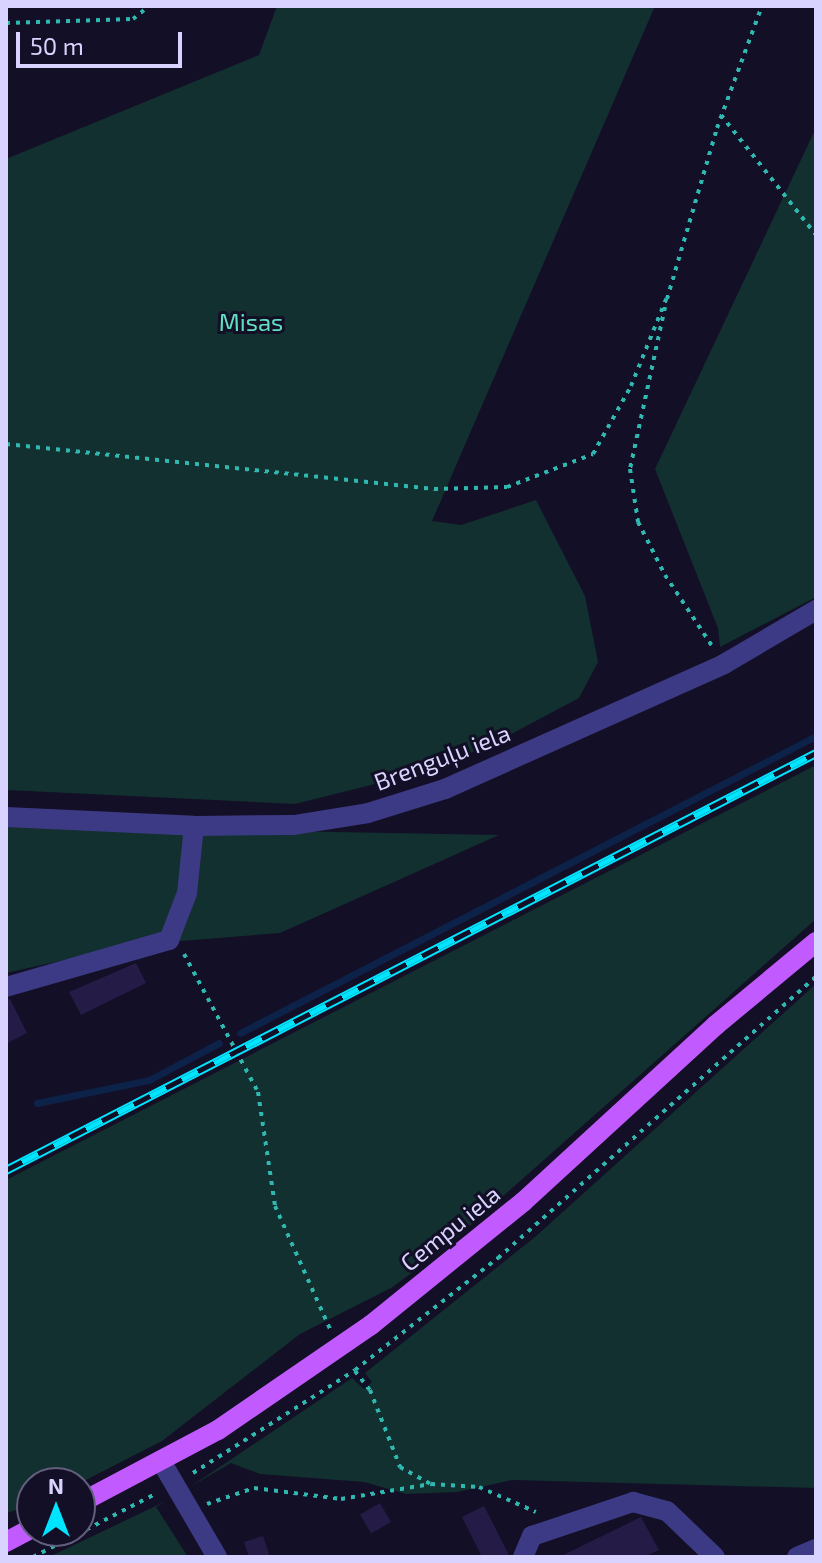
<!DOCTYPE html>
<html>
<head>
<meta charset="utf-8">
<style>
  body { margin:0 }
  #map { position:relative; width:822px; height:1563px; overflow:hidden; background:#130f26; font-family:"Exo 2",sans-serif }
  div>[style] { position:absolute }
  .green>* { inset:0; background:#12302f }
  .stream>* { height:7px; margin:-3.5px; padding:0 3.5px; transform-origin:3.5px; border-radius:3.5px; background:#0c2248 }
  .building>* { inset:0; background:#241b47; transform-origin:0 0 }
  .path>* { height:4px; margin-top:-2px; transform-origin:0; background:repeating-linear-gradient(90deg,#2fb8b0 0 4px,transparent 0 10px) }
  .minor>* { height:20px; margin:-10px; padding:0 10px; transform-origin:10px; border-radius:10px; background:#3d3a85 }
  .major>* { height:20px; margin:-10px; padding:0 10px; transform-origin:10px; border-radius:10px; background:#c25bff }
  .rail>* { height:9px; margin-top:-4.5px; transform-origin:0; background:repeating-linear-gradient(90deg,#130f26 0 18px,#00e5ff 0 36px); box-sizing:border-box; border-block:2px solid #00e5ff }
  span { translate:-50% -50%; white-space:nowrap; text-align:center; line-height:1.15; -webkit-text-stroke:6px #130f26; paint-order:stroke }
  .park-label { font-size:24px; color:#5fe0c0 }
  .street-label { font-size:24px; color:#d9d4ff }
  .frame { position:absolute; inset:0; border:8px solid #d9d4ff; pointer-events:none }
  .north { position:absolute; left:16px; top:1467px; width:80px; height:80px; box-sizing:border-box; background:#130f26; border:2px solid #625e7d; border-radius:50%; rotate:0deg; font-size:22px; font-weight:700; line-height:32px; text-align:center; color:#d9d4ff }
  .north::after { content:''; display:block; margin:auto; width:28px; height:36px; background:#00e5ff; clip-path:polygon(50% 0,100% 100%,50% 72%,0 100%) }
  .scale { position:absolute; left:16px; top:32px; width:166px; height:36px; box-sizing:border-box; border:4px solid #d9d4ff; border-top:0; padding-left:10px; font-size:24px; line-height:28px; white-space:nowrap; color:#d9d4ff; -webkit-text-stroke:6px #130f26; paint-order:stroke }
</style>
</head>
<body>
<div id="map">
  <div class="green">
    <i style="clip-path:polygon(277px 6px,655px 6px,432px 521px,461px 525px,536px 500px,585px 596px,598px 662px,579px 698px,500px 740px,435px 769px,295px 804px,6px 790px,6px 159px,259px 55px)"></i>
    <i style="clip-path:polygon(816px 128px,816px 597px,720px 647px,718px 628px,655px 469px)"></i>
    <i style="clip-path:polygon(816px 765px,816px 919px,439px 1253px,391px 1288px,300px 1334px,162px 1441px,80px 1483px,32px 1483px,32px 1506px,6px 1513px,6px 1180px)"></i>
    <i style="clip-path:polygon(6px 826px,499px 835px,280px 933px,131px 945px,6px 973px)"></i>
    <i style="clip-path:polygon(816px 984px,816px 1488px,512px 1480px,457px 1492px,406px 1494px,364px 1482px,260px 1474px,231px 1463px,190px 1487px,352px 1378px,364px 1389px,372px 1382px,365px 1373px,535px 1237px)"></i>
    <i style="clip-path:polygon(166px 1501px,156px 1507px,188px 1557px,49px 1557px)"></i>
  </div>
  <div class="stream">
    <i style="left:240px;top:1033px;width:648px;rotate:-27.28deg"></i>
    <i style="left:37px;top:1103px;width:114px;rotate:-11.6deg"></i>
    <i style="left:149px;top:1080px;width:79px;rotate:-27.9deg"></i>
  </div>
  <div class="building">
    <i style="clip-path:polygon(136px 963px,146px 983px,81px 1015px,69px 992px)"></i>
    <i style="clip-path:polygon(10px 999px,27px 1033px,6px 1044px,6px 1000px)"></i>
    <i style="left:380px;top:1503px;width:22px;height:23px;rotate:60deg"></i>
    <i style="clip-path:polygon(484px 1506px,510px 1557px,482px 1557px,462px 1517px)"></i>
    <i style="clip-path:polygon(641px 1517px,659px 1550px,644px 1557px,559px 1557px)"></i>
    <i style="clip-path:polygon(263px 1536px,270px 1557px,249px 1557px,244px 1542px)"></i>
  </div>
  <div class="path">
    <i style="left:6px;top:23px;width:127px;rotate:-1.8deg"></i>
    <i style="left:133px;top:19px;width:21px;rotate:-39deg"></i>
    <i style="left:721px;top:115px;width:153px;rotate:51.6deg"></i>
    <i style="left:667px;top:299px;width:178px;rotate:-73.7deg"></i>
    <i style="left:717px;top:128px;width:130px;rotate:-69.8deg"></i>
    <i style="left:665px;top:307px;width:166px;rotate:102.2deg"></i>
    <i style="left:630px;top:469px;width:54px;rotate:81.4deg"></i>
    <i style="left:638px;top:522px;width:59px;rotate:63deg"></i>
    <i style="left:665px;top:575px;width:89px;rotate:56.5deg"></i>
    <i style="left:6px;top:444px;width:430px;rotate:6deg"></i>
    <i style="left:434px;top:489px;width:73px;rotate:-1.6deg"></i>
    <i style="left:507px;top:487px;width:92px;rotate:-21deg"></i>
    <i style="left:593px;top:454px;width:78px;rotate:-60.8deg"></i>
    <i style="left:631px;top:386px;width:96px;rotate:-68deg"></i>
    <i style="left:184px;top:954px;width:157px;rotate:61.8deg"></i>
    <i style="left:258px;top:1092px;width:115px;rotate:81.5deg"></i>
    <i style="left:275px;top:1206px;width:135px;rotate:65.9deg"></i>
    <i style="left:355px;top:1371px;width:24px;rotate:52deg"></i>
    <i style="left:370px;top:1390px;width:83px;rotate:68.7deg"></i>
    <i style="left:400px;top:1467px;width:35px;rotate:29deg"></i>
    <i style="left:193px;top:1473px;width:192px;rotate:-32.4deg"></i>
    <i style="left:355px;top:1370px;width:182px;rotate:-38.1deg"></i>
    <i style="left:498px;top:1258px;width:424px;rotate:-41.5deg"></i>
    <i style="left:207px;top:1504px;width:50px;rotate:-18.8deg"></i>
    <i style="left:254px;top:1488px;width:88px;rotate:7.2deg"></i>
    <i style="left:341px;top:1499px;width:91px;rotate:-9.5deg"></i>
    <i style="left:431px;top:1484px;width:48px;rotate:3.6deg"></i>
    <i style="left:479px;top:1487px;width:62px;rotate:23.7deg"></i>
    <i style="left:33px;top:1557px;width:137px;rotate:-27.3deg"></i>
  </div>
  <div class="minor">
    <i style="left:6px;top:817px;width:188px;rotate:2.7deg"></i>
    <i style="left:194px;top:826px;width:100px;rotate:-0.6deg"></i>
    <i style="left:294px;top:825px;width:75px;rotate:-9.2deg"></i>
    <i style="left:368px;top:813px;width:81px;rotate:-17.3deg"></i>
    <i style="left:445px;top:789px;width:306px;rotate:-24.1deg"></i>
    <i style="left:724px;top:664px;width:107px;rotate:-30.4deg"></i>
    <i style="left:6px;top:987px;width:170px;rotate:-16.1deg"></i>
    <i style="left:169px;top:940px;width:50px;rotate:-69deg"></i>
    <i style="left:187px;top:893px;width:67px;rotate:-84deg"></i>
    <i style="left:161px;top:1461px;width:111px;rotate:59.7deg"></i>
    <i style="left:523px;top:1557px;width:23px;rotate:-67deg"></i>
    <i style="left:532px;top:1536px;width:107px;rotate:-18.6deg"></i>
    <i style="left:633px;top:1502px;width:35px;rotate:15deg"></i>
    <i style="left:667px;top:1511px;width:66px;rotate:43.8deg"></i>
    <i style="left:797px;top:1557px;width:21px;rotate:-23deg"></i>
  </div>
  <div class="major">
    <i style="left:80px;top:1503px;width:156px;rotate:-27.9deg"></i>
    <i style="left:218px;top:1430px;width:186px;rotate:-34.5deg"></i>
    <i style="left:371px;top:1325px;width:196px;rotate:-39deg"></i>
    <i style="left:523px;top:1202px;width:262px;rotate:-42.5deg"></i>
    <i style="left:716px;top:1025px;width:130px;rotate:-39.7deg"></i>
    <i style="left:6px;top:1542px;width:30px;rotate:-28deg"></i>
  </div>
  <div class="rail">
    <i style="left:6px;top:1170px;width:911px;rotate:-27.24deg"></i>
  </div>
  <div class="park-label">
    <span style="left:251px;top:322px">Misas</span>
  </div>
  <div class="street-label">
    <span style="left:442px;top:757px;rotate:-21deg">Brenguļu iela</span>
    <span style="left:450px;top:1228px;rotate:-39deg">Cempu iela</span>
  </div>
  <div class="frame"></div>
  <div class="north">N</div>
  <div class="scale">50 m</div>
</div>
</body>
</html>
